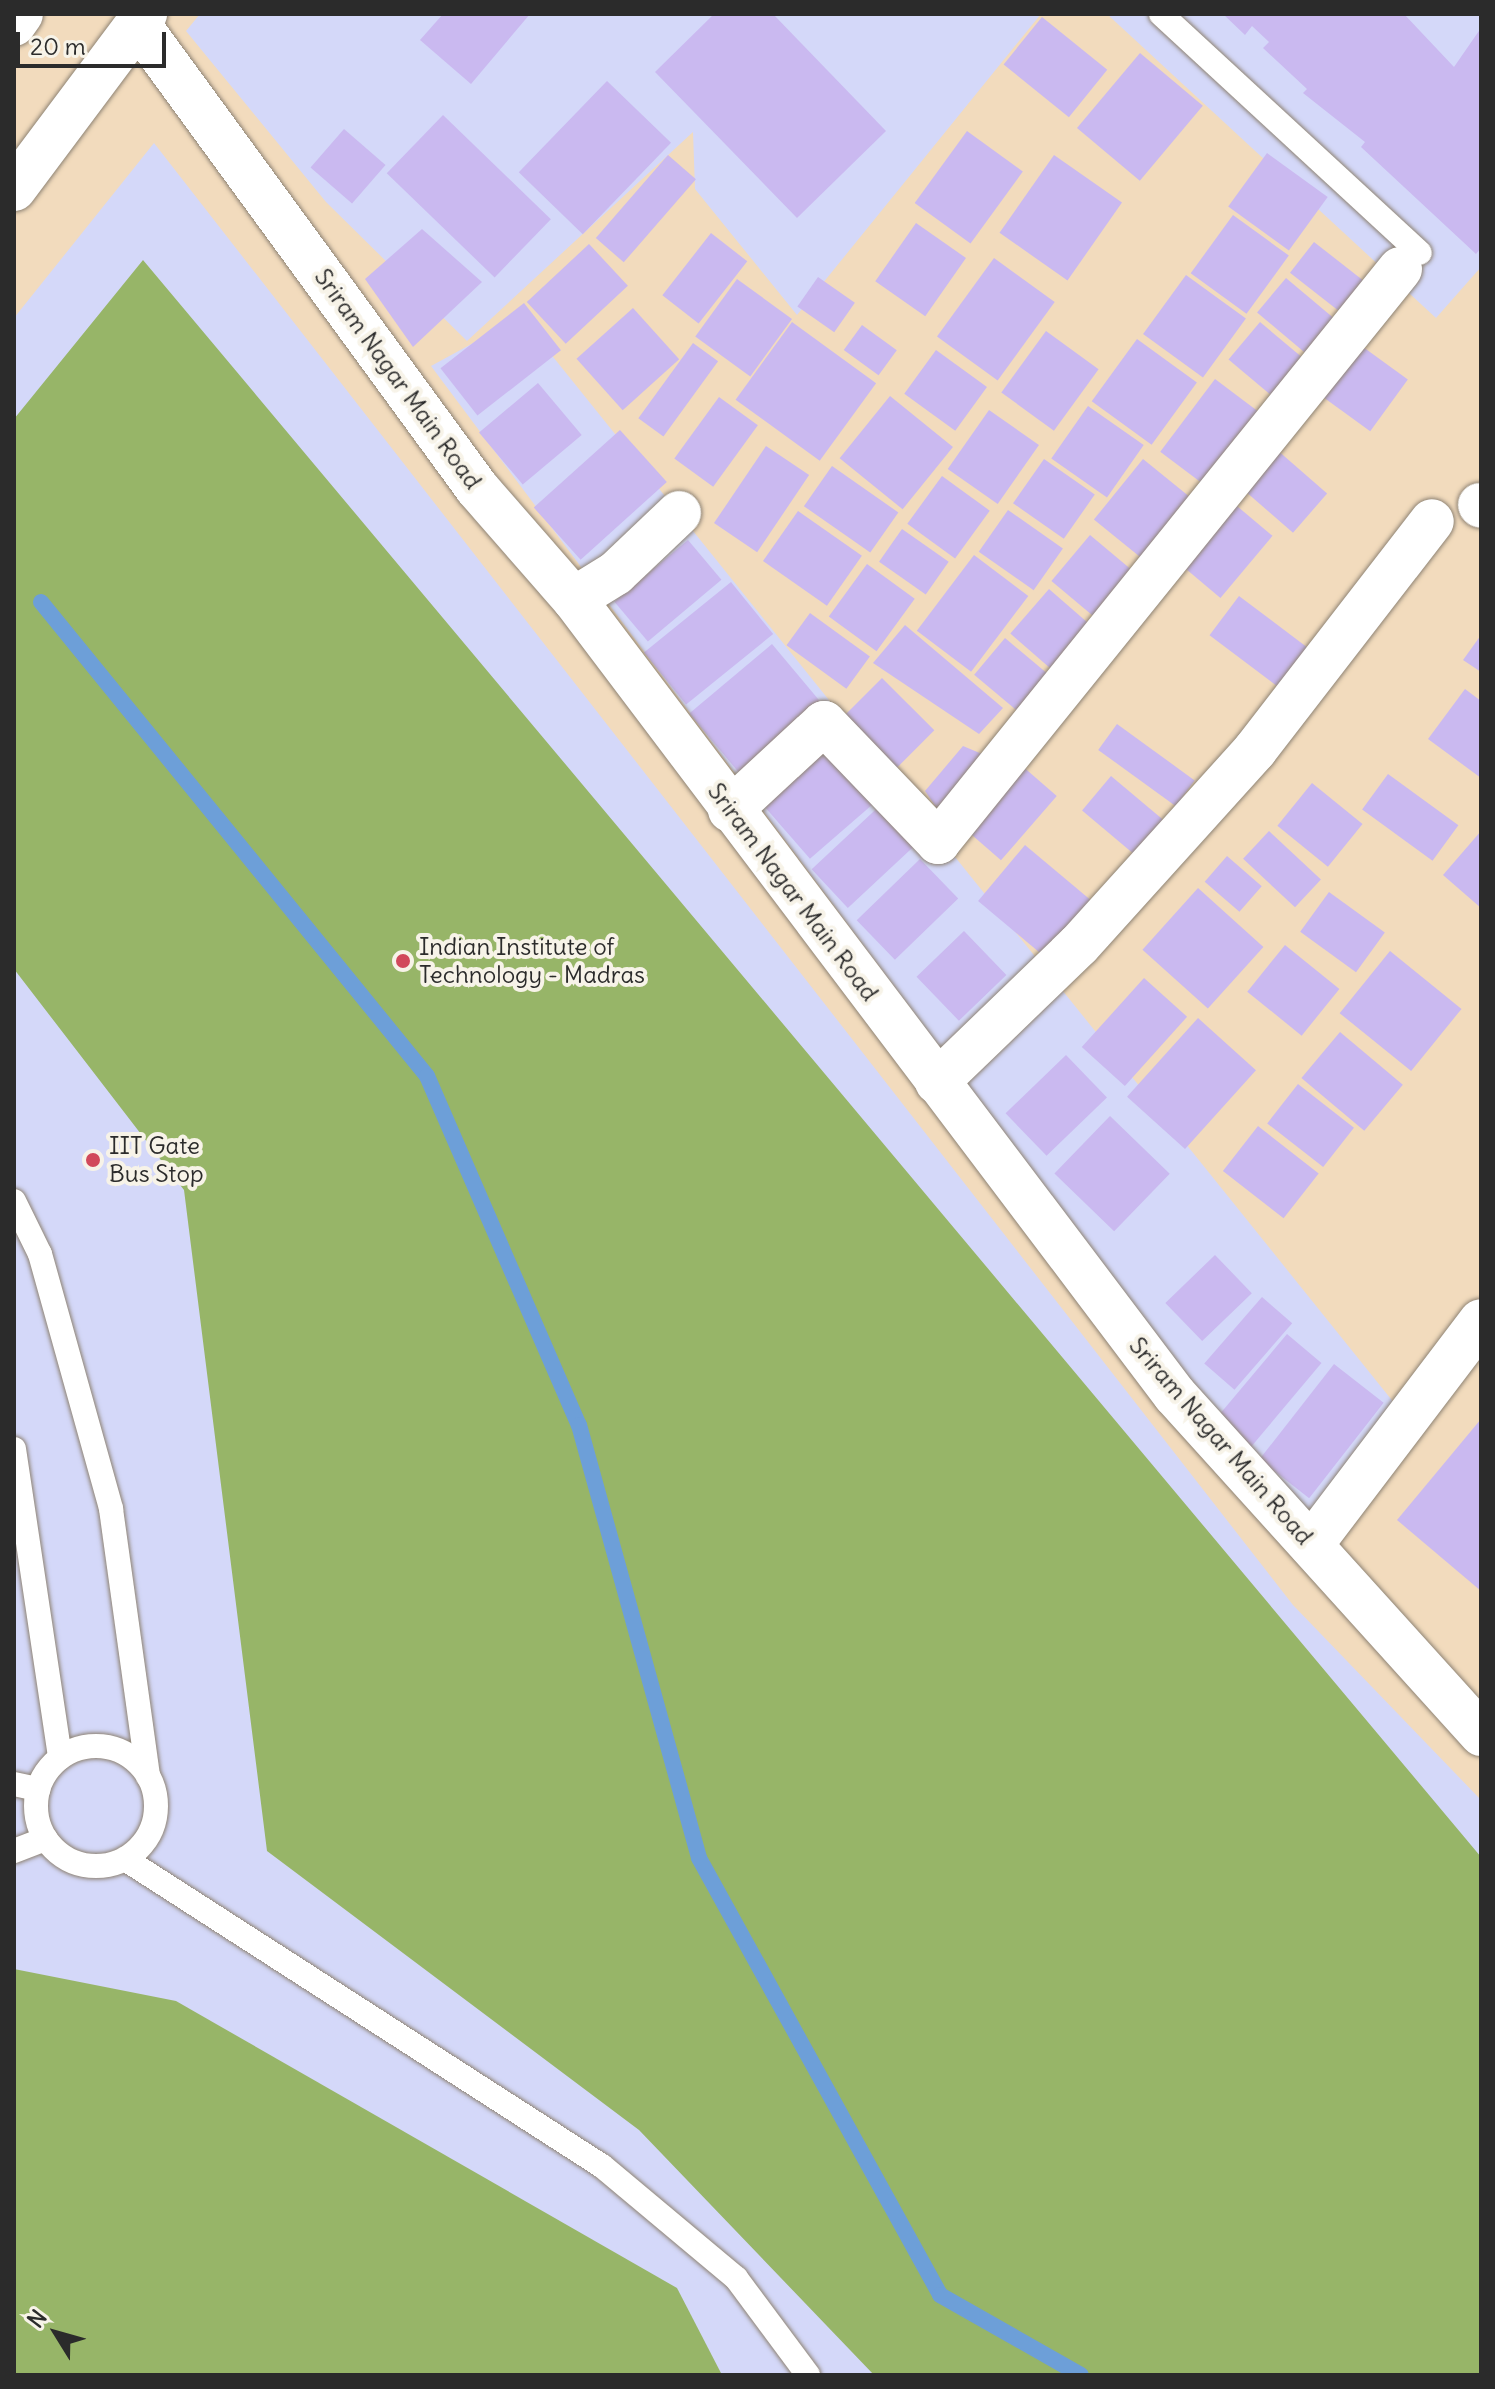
<!DOCTYPE html>
<html>
<head>
<meta charset="utf-8">
<style>
  body { margin:0 }
  #map { position:relative; width:1495px; height:2389px; overflow:hidden; background:#f2dbbd; font-family:Delius,sans-serif }
  div>[style] { position:absolute }
  .built>* { inset:0; background:#d4d8f9 }
  .forest>* { inset:0; background:#97b568 }
  .stream>* { height:16px; margin:-8px; padding:0 8px; transform-origin:8px; border-radius:8px; background:#6d9fd8 }
  .building>* { inset:0; background:#cab9f0; transform-origin:0 0 }
  .roads { filter:drop-shadow(0 0 2px #8e8374) drop-shadow(0 0 2px #8e8374) }
  .lane>* { height:24px; margin:-12px; padding:0 12px; transform-origin:12px; border-radius:12px; background:#fff }
  .lane>.ring { margin:-12px; padding:0; box-sizing:content-box; background:none; border:24px solid #fff; border-radius:50% }
  .street>* { height:44px; margin:-22px; padding:0 22px; transform-origin:22px; border-radius:22px; background:#fff }
  .primary>* { height:44px; margin:-22px; padding:0 22px; transform-origin:22px; border-radius:22px; background:#fff }
  .dots>* { width:22px; height:22px; translate:-50% -50%; box-sizing:border-box; border:4px solid #f7f3e8; border-radius:50% }
  span { translate:-50% -50%; white-space:nowrap; text-align:center; line-height:1.15; -webkit-text-stroke:8px #f7f3e8; paint-order:stroke }
  .street-label { font-size:24px; color:#2b2b2b }
  .poi-label { font-size:24px; color:#2b2b2b }
  .left { translate:0 -50%; text-align:left }
  .frame { position:absolute; inset:0; border:16px solid #2b2b2b; pointer-events:none }
  .north { position:absolute; left:16px; top:2293px; width:80px; height:80px; -webkit-text-stroke:6px #f7f3e8; paint-order:stroke; rotate:307deg; font-size:22px; font-weight:700; line-height:32px; text-align:center; color:#2b2b2b }
  .north::after { content:''; display:block; margin:auto; width:28px; height:36px; background:#2b2b2b; clip-path:polygon(50% 0,100% 100%,50% 72%,0 100%) }
  .scale { position:absolute; left:16px; top:32px; width:150px; height:36px; box-sizing:border-box; border:4px solid #2b2b2b; border-top:0; padding-left:10px; font-size:24px; line-height:28px; white-space:nowrap; color:#2b2b2b; -webkit-text-stroke:6px #f7f3e8; paint-order:stroke }
</style>
</head>
<body>
<div id="map">
  <div class="built">
    <i style="clip-path:polygon(200px 14px,1041px 14px,797px 315px,695px 189px,693px 132px,467px 341px,326px 202px,186px 31px)"></i>
    <i style="clip-path:polygon(1107px 14px,1481px 14px,1481px 267px,1436px 318px)"></i>
    <i style="clip-path:polygon(154px 143px,1293px 1605px,1481px 1800px,1481px 2375px,14px 2375px,14px 318px)"></i>
    <i style="clip-path:polygon(521px 317px,1407px 1419px,1311px 1545px,431px 366px)"></i>
  </div>
  <div class="forest">
    <i style="clip-path:polygon(143px 260px,1481px 1857px,1481px 2375px,874px 2375px,639px 2130px,267px 1851px,184px 1190px,14px 969px,14px 419px)"></i>
    <i style="clip-path:polygon(14px 1969px,176px 2001px,677px 2288px,722px 2375px,14px 2375px)"></i>
  </div>
  <div class="stream">
    <i style="left:41px;top:602px;width:611px;rotate:50.84deg"></i>
    <i style="left:427px;top:1076px;width:381px;rotate:66.5deg"></i>
    <i style="left:579px;top:1425px;width:449px;rotate:74.5deg"></i>
    <i style="left:699px;top:1858px;width:499px;rotate:61.1deg"></i>
    <i style="left:940px;top:2295px;width:162px;rotate:29.6deg"></i>
  </div>
  <div class="building">
    <i style="clip-path:polygon(443px 14px,530px 14px,471px 84px,420px 40px)"></i>
    <i style="clip-path:polygon(714px 14px,773px 14px,886px 131px,797px 218px,655px 72px)"></i>
    <i style="clip-path:polygon(1223px 14px,1404px 14px,1454px 67px,1481px 28px,1481px 248px,1476px 254px,1361px 147px,1365px 142px,1303px 93px,1307px 89px,1263px 48px,1269px 42px,1252px 26px,1245px 35px)"></i>
    <i style="left:1042px;top:17px;width:84px;height:61px;rotate:39deg"></i>
    <i style="left:1140px;top:53px;width:82px;height:98px;rotate:40deg"></i>
    <i style="left:607px;top:81px;width:89px;height:127px;rotate:44deg"></i>
    <i style="left:443px;top:115px;width:150px;height:81px;rotate:44deg"></i>
    <i style="left:344px;top:129px;width:55px;height:51px;rotate:41deg"></i>
    <i style="left:967px;top:131px;width:69px;height:89px;rotate:36deg"></i>
    <i style="left:1267px;top:153px;width:75px;height:66px;rotate:36deg"></i>
    <i style="left:668px;top:155px;width:37px;height:110px;rotate:41deg"></i>
    <i style="left:1054px;top:155px;width:83px;height:95px;rotate:35deg"></i>
    <i style="left:1233px;top:215px;width:69px;height:72px;rotate:36deg"></i>
    <i style="left:916px;top:223px;width:61px;height:71px;rotate:35deg"></i>
    <i style="clip-path:polygon(422px 229px,482px 282px,413px 347px,365px 279px)"></i>
    <i style="left:711px;top:233px;width:46px;height:79px;rotate:38deg"></i>
    <i style="left:1314px;top:242px;width:73px;height:39px;rotate:38deg"></i>
    <i style="left:589px;top:244px;width:57px;height:85px;rotate:47deg"></i>
    <i style="left:994px;top:258px;width:75px;height:97px;rotate:36deg"></i>
    <i style="left:1186px;top:275px;width:74px;height:73px;rotate:36deg"></i>
    <i style="left:818px;top:277px;width:45px;height:36px;rotate:35deg"></i>
    <i style="left:1286px;top:278px;width:73px;height:45px;rotate:40deg"></i>
    <i style="left:737px;top:279px;width:68px;height:71px;rotate:36deg"></i>
    <i style="left:524px;top:303px;width:60px;height:106px;rotate:52deg"></i>
    <i style="left:633px;top:308px;width:69px;height:76px;rotate:48deg"></i>
    <i style="left:792px;top:322px;width:104px;height:96px;rotate:36deg"></i>
    <i style="left:1260px;top:322px;width:65px;height:49px;rotate:40deg"></i>
    <i style="left:862px;top:325px;width:43px;height:31px;rotate:36deg"></i>
    <i style="left:1046px;top:331px;width:65px;height:76px;rotate:36deg"></i>
    <i style="left:1137px;top:339px;width:74px;height:77px;rotate:36deg"></i>
    <i style="left:1352px;top:339px;width:69px;height:64px;rotate:36deg"></i>
    <i style="left:693px;top:343px;width:31px;height:93px;rotate:36deg"></i>
    <i style="left:936px;top:350px;width:63px;height:54px;rotate:36deg"></i>
    <i style="left:1215px;top:379px;width:62px;height:91px;rotate:37deg"></i>
    <i style="left:538px;top:383px;width:68px;height:77px;rotate:50deg"></i>
    <i style="left:890px;top:396px;width:81px;height:80px;rotate:39deg"></i>
    <i style="left:719px;top:397px;width:48px;height:76px;rotate:36deg"></i>
    <i style="left:1088px;top:406px;width:68px;height:64px;rotate:35deg"></i>
    <i style="left:989px;top:410px;width:61px;height:72px;rotate:35deg"></i>
    <i style="left:620px;top:430px;width:70px;height:116px;rotate:48deg"></i>
    <i style="left:1269px;top:443px;width:77px;height:52px;rotate:41deg"></i>
    <i style="left:766px;top:446px;width:52px;height:93px;rotate:34deg"></i>
    <i style="left:1044px;top:459px;width:62px;height:54px;rotate:35deg"></i>
    <i style="left:1143px;top:459px;width:71px;height:78px;rotate:39deg"></i>
    <i style="left:832px;top:466px;width:81px;height:49px;rotate:35deg"></i>
    <i style="left:942px;top:476px;width:59px;height:59px;rotate:36deg"></i>
    <i style="left:1225px;top:496px;width:62px;height:81px;rotate:40deg"></i>
    <i style="left:1008px;top:510px;width:67px;height:51px;rotate:35deg"></i>
    <i style="left:798px;top:511px;width:78px;height:61px;rotate:35deg"></i>
    <i style="left:902px;top:529px;width:57px;height:40px;rotate:35deg"></i>
    <i style="left:1090px;top:535px;width:67px;height:60px;rotate:40deg"></i>
    <i style="left:688px;top:540px;width:52px;height:96px;rotate:50deg"></i>
    <i style="left:974px;top:555px;width:68px;height:95px;rotate:37deg"></i>
    <i style="left:867px;top:564px;width:59px;height:65px;rotate:36deg"></i>
    <i style="left:731px;top:582px;width:67px;height:112px;rotate:51deg"></i>
    <i style="left:1049px;top:589px;width:67px;height:59px;rotate:41deg"></i>
    <i style="left:1239px;top:596px;width:91px;height:49px;rotate:37deg"></i>
    <i style="left:810px;top:613px;width:74px;height:40px;rotate:36deg"></i>
    <i style="clip-path:polygon(905px 625px,1003px 708px,979px 734px,873px 663px)"></i>
    <i style="clip-path:polygon(1481px 635px,1481px 672px,1463px 660px)"></i>
    <i style="left:1005px;top:638px;width:65px;height:48px;rotate:40deg"></i>
    <i style="left:772px;top:644px;width:88px;height:108px;rotate:50deg"></i>
    <i style="left:882px;top:678px;width:74px;height:69px;rotate:45deg"></i>
    <i style="clip-path:polygon(1465px 689px,1481px 701px,1481px 778px,1428px 739px)"></i>
    <i style="left:1117px;top:724px;width:96px;height:32px;rotate:36deg"></i>
    <i style="left:822px;top:737px;width:84px;height:89px;rotate:49deg"></i>
    <i style="clip-path:polygon(963px 746px,994px 759px,942px 816px,925px 791px)"></i>
    <i style="left:1013px;top:758px;width:58px;height:85px;rotate:41deg"></i>
    <i style="left:1388px;top:774px;width:87px;height:44px;rotate:36deg"></i>
    <i style="left:1111px;top:776px;width:68px;height:45px;rotate:40deg"></i>
    <i style="left:1312px;top:783px;width:65px;height:55px;rotate:39deg"></i>
    <i style="left:887px;top:799px;width:53px;height:103px;rotate:47deg"></i>
    <i style="left:1269px;top:831px;width:71px;height:38px;rotate:43deg"></i>
    <i style="clip-path:polygon(1481px 831px,1481px 908px,1443px 875px)"></i>
    <i style="left:1025px;top:845px;width:88px;height:73px;rotate:40deg"></i>
    <i style="left:1227px;top:856px;width:46px;height:34px;rotate:41deg"></i>
    <i style="left:920px;top:859px;width:55px;height:88px;rotate:46deg"></i>
    <i style="left:1198px;top:888px;width:88px;height:83px;rotate:42deg"></i>
    <i style="left:1329px;top:892px;width:69px;height:49px;rotate:36deg"></i>
    <i style="left:964px;top:931px;width:61px;height:66px;rotate:46deg"></i>
    <i style="left:1285px;top:945px;width:70px;height:60px;rotate:39deg"></i>
    <i style="left:1390px;top:951px;width:92px;height:80px;rotate:39deg"></i>
    <i style="left:1144px;top:978px;width:58px;height:93px;rotate:42deg"></i>
    <i style="left:1198px;top:1018px;width:78px;height:106px;rotate:42deg"></i>
    <i style="left:1340px;top:1032px;width:82px;height:60px;rotate:40deg"></i>
    <i style="left:1066px;top:1055px;width:59px;height:84px;rotate:46deg"></i>
    <i style="left:1298px;top:1084px;width:71px;height:50px;rotate:38deg"></i>
    <i style="left:1110px;top:1116px;width:83px;height:80px;rotate:44deg"></i>
    <i style="left:1258px;top:1126px;width:77px;height:57px;rotate:38deg"></i>
    <i style="left:1215px;top:1255px;width:53px;height:69px;rotate:46deg"></i>
    <i style="left:1262px;top:1297px;width:40px;height:88px;rotate:41deg"></i>
    <i style="left:1287px;top:1334px;width:45px;height:111px;rotate:40deg"></i>
    <i style="left:1334px;top:1364px;width:63px;height:121px;rotate:38deg"></i>
    <i style="clip-path:polygon(1481px 1419px,1481px 1591px,1397px 1520px)"></i>
  </div>
  <div class="roads">
    <div class="lane">
      <i style="left:1161px;top:14px;width:352px;rotate:42.7deg"></i>
      <i style="left:14px;top:1201px;width:59px;rotate:63.9deg"></i>
      <i style="left:40px;top:1254px;width:265px;rotate:74.4deg"></i>
      <i style="left:111px;top:1509px;width:270px;rotate:82.1deg"></i>
      <i style="left:14px;top:1449px;width:312px;rotate:81.5deg"></i>
      <i class="ring" style="left:36px;top:1746px;width:96px;height:96px"></i>
      <i style="left:14px;top:1784px;width:25px;rotate:12deg"></i>
      <i style="left:14px;top:1851px;width:34px;rotate:-21deg"></i>
      <i style="left:125px;top:1859px;width:567px;rotate:32.77deg"></i>
      <i style="left:602px;top:2166px;width:175px;rotate:39.9deg"></i>
      <i style="left:736px;top:2278px;width:121px;rotate:53.4deg"></i>
    </div>
    <div class="street">
      <i style="left:138px;top:24px;width:575px;rotate:53.85deg"></i>
      <i style="left:477px;top:488px;width:147px;rotate:48.9deg"></i>
      <i style="left:574px;top:599px;width:997px;rotate:52.95deg"></i>
      <i style="left:1175px;top:1395px;width:457px;rotate:47.9deg"></i>
      <i style="left:1480px;top:505px;width:1px;rotate:45deg"></i>
      <i style="left:574px;top:599px;width:49px;rotate:-31.8deg"></i>
      <i style="left:616px;top:573px;width:87px;rotate:-43.6deg"></i>
      <i style="left:730px;top:810px;width:128px;rotate:-42.8deg"></i>
      <i style="left:824px;top:723px;width:165px;rotate:46.2deg"></i>
      <i style="left:938px;top:842px;width:736px;rotate:-51.12deg"></i>
      <i style="left:937px;top:1082px;width:197px;rotate:-44deg"></i>
      <i style="left:1079px;top:945px;width:263px;rotate:-47.9deg"></i>
      <i style="left:1255px;top:750px;width:289px;rotate:-52.3deg"></i>
      <i style="left:1311px;top:1545px;width:281px;rotate:-52.8deg"></i>
    </div>
    <div class="primary">
      <i style="left:14px;top:24px;width:12px;rotate:-55deg"></i>
      <i style="left:14px;top:189px;width:219px;rotate:-53.2deg"></i>
    </div>
  </div>
  <div class="dots">
    <i style="left:403px;top:961px;background:#d1495b"></i>
    <i style="left:93px;top:1160px;background:#d1495b"></i>
  </div>
  <div class="street-label">
    <span style="left:398px;top:379px;rotate:54deg">Sriram Nagar Main Road</span>
    <span style="left:793px;top:892px;rotate:53deg">Sriram Nagar Main Road</span>
    <span style="left:1221px;top:1441px;rotate:49deg">Sriram Nagar Main Road</span>
  </div>
  <div class="poi-label">
    <span class="left" style="left:419px;top:961px">Indian Institute of<br>Technology - Madras</span>
    <span class="left" style="left:109px;top:1160px">IIT Gate<br>Bus Stop</span>
  </div>
  <div class="frame"></div>
  <div class="north">N</div>
  <div class="scale">20 m</div>
</div>
</body>
</html>
